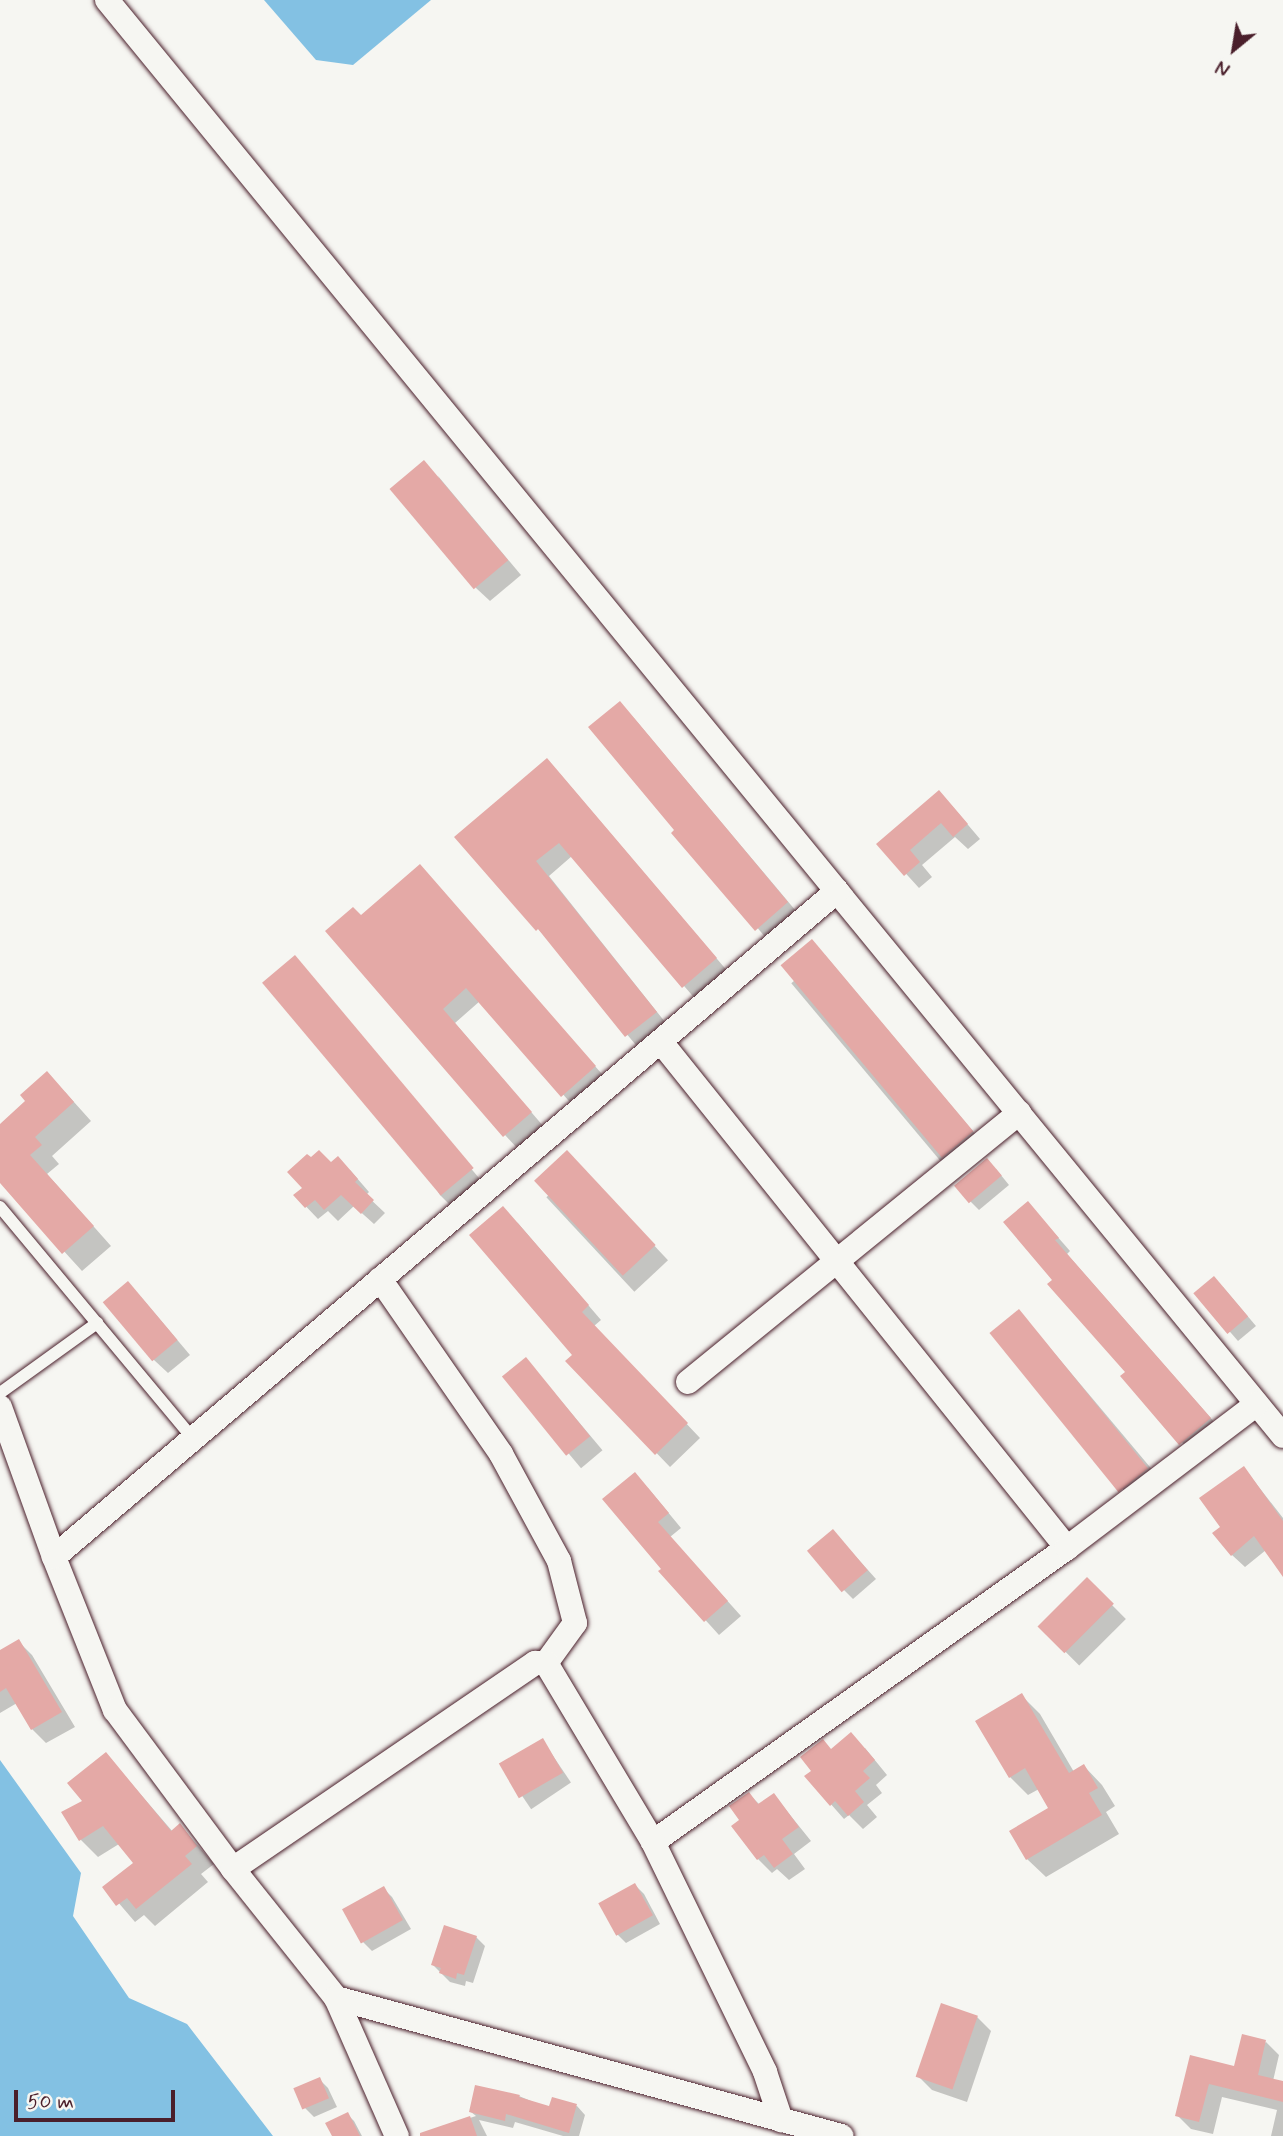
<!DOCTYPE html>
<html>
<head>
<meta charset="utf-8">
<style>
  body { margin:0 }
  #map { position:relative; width:1283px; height:2136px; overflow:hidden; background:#f6f6f2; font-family:Mynerve,sans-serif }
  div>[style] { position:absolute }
  .water>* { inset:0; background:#83c1e3 }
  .shadow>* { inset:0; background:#0003; transform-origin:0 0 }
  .building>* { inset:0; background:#e4a9a6; transform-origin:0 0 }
  .roads { filter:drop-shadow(0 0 2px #4a1f2b) drop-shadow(0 0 2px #4a1f2b) }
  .service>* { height:12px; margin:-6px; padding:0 6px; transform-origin:6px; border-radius:6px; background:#f6f6f2 }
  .minor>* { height:24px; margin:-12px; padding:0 12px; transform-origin:12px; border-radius:12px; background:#f6f6f2 }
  span { translate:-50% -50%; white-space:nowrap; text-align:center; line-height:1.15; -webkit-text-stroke:5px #f6f6f2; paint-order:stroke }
  .north { position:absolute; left:1199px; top:14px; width:70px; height:70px; -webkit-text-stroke:5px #f6f6f2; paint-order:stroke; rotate:210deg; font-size:19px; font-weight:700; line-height:28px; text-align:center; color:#4a1f2b }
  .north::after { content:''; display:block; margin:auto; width:24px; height:32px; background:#4a1f2b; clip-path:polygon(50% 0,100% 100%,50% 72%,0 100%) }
  .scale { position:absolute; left:14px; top:2090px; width:161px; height:32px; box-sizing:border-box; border:4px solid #4a1f2b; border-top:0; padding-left:9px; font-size:21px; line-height:24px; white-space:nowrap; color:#4a1f2b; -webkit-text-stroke:5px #f6f6f2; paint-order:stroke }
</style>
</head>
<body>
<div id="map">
  <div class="water">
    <i style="clip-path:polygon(264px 0,431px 0,353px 65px,316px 60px)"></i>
    <i style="clip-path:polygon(0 1760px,81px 1873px,73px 1916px,129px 1998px,187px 2024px,273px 2136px,0 2136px)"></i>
  </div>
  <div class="shadow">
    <i style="clip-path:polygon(438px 476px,521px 575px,490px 601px,476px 588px)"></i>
    <i style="clip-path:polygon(633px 717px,801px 917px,770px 943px,677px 830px)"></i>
    <i style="clip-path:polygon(560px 774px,729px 973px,697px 1001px,572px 856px,549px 876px,669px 1027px,640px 1050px,551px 943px,456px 837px)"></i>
    <i style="clip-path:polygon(952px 806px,980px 839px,968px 849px,955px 837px,922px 865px,932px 877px,919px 888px,879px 844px)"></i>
    <i style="clip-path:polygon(433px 880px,608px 1081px,576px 1109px,480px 1001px,455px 1023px,544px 1127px,518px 1149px,505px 1135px,362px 917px)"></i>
    <i style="left:825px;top:955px;width:249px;height:44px;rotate:50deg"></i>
    <i style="clip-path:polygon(295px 958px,484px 1184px,454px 1209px,440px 1195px)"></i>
    <i style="clip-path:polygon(65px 1092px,91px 1121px,52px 1156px,59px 1164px,47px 1174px,111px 1246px,82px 1271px,0 1181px,0 1126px)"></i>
    <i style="clip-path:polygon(331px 1164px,350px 1170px,369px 1192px,366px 1195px,385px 1213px,374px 1224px,354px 1206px,338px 1221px,328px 1211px,318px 1219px,296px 1196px)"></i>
    <i style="left:580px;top:1166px;width:129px;height:46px;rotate:47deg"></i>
    <i style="clip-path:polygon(996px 1169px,1009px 1185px,979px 1210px,970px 1201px)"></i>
    <i style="clip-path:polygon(1028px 1203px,1070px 1251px,1067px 1254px,1223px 1432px,1193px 1456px,1054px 1280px)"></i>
    <i style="clip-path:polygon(517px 1222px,601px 1320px,594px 1326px,700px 1438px,670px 1467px,568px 1361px,575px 1355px)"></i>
    <i style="clip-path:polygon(1223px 1287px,1256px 1326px,1238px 1341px,1196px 1293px)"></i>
    <i style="clip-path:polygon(141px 1297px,190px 1355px,168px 1373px,154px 1360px)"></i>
    <i style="left:1019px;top:1311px;width:222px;height:35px;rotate:50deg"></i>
    <i style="left:526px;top:1359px;width:119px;height:28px;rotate:50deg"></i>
    <i style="clip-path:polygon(1244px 1468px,1283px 1518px,1283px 1574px,1266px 1550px,1245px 1567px,1232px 1555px,1222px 1527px)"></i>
    <i style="clip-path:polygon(648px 1488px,681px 1528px,670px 1537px,741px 1616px,719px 1635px,661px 1571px,663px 1569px)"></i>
    <i style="clip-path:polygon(841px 1540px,876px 1579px,853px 1599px,844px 1590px)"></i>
    <i style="left:1087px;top:1580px;width:55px;height:66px;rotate:45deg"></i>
    <i style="clip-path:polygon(18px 1641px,32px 1655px,75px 1727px,46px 1743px,32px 1729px,17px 1703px,0 1713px,0 1652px)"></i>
    <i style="clip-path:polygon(1022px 1696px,1040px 1714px,1074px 1772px,1084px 1766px,1102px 1785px,1115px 1806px,1106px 1812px,1119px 1834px,1046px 1877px,1027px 1859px,1051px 1809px,1039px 1789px,1028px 1795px,1010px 1777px)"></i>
    <i style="left:543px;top:1741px;width:50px;height:48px;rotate:56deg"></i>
    <i style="clip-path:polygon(865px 1748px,887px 1775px,876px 1785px,882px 1793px,867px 1805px,877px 1817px,863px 1829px,849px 1815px,844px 1819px,807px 1777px,832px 1751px)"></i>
    <i style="clip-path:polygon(106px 1754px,173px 1832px,180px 1825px,214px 1864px,201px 1874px,208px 1882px,155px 1926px,144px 1915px,135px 1922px,105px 1887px,135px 1863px,119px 1844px,98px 1857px,81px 1840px,84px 1801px)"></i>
    <i style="clip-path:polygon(749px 1794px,760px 1805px,774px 1795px,811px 1841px,794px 1854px,805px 1869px,789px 1880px,777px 1869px,772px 1873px,758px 1859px,742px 1821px)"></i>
    <i style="clip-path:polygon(635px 1885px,644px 1894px,660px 1924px,626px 1943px,617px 1934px)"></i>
    <i style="clip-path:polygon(383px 1888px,392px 1897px,411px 1929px,372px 1951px,363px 1942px,345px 1910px)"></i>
    <i style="clip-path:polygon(476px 1937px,485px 1946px,473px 1983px,466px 1981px,465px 1986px,450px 1982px,433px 1965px)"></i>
    <i style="clip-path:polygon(977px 2017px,991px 2031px,967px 2102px,932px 2090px,918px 2076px)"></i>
    <i style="clip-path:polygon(1266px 2042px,1279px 2055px,1273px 2081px,1283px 2083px,1283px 2136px,1271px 2136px,1277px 2110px,1222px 2097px,1213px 2134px,1191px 2129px,1177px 2115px,1191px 2057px,1235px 2068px)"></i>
    <i style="clip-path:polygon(320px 2080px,328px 2088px,337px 2107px,314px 2117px,305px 2108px)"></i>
    <i style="clip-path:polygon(519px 2096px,550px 2109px,577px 2106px,585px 2115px,579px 2136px,563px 2136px,515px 2122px,513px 2128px,479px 2120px,487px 2136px,452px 2136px,448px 2125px,476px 2116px,471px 2112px)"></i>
    <i style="clip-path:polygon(347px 2114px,354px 2121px,362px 2136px,334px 2136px)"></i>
  </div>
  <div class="building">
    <i style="left:424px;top:460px;width:131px;height:45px;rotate:50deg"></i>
    <i style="clip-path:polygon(620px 701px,788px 902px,755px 931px,671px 833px,674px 830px,588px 727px)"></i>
    <i style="clip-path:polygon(547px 758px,717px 958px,682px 988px,559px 843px,536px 861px,657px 1012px,625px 1037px,538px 929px,536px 931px,454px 837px)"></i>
    <i style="clip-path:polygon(939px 790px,968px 824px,953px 837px,941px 823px,910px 850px,920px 862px,904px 876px,876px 844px)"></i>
    <i style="clip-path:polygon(420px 864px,596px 1066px,561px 1097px,466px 988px,443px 1009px,532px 1112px,503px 1137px,325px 931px,353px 907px,361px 915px)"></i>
    <i style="left:812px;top:939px;width:251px;height:41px;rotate:50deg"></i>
    <i style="left:295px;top:955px;width:278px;height:43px;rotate:50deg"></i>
    <i style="clip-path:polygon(47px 1071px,74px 1102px,35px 1137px,42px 1145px,30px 1155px,94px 1226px,62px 1254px,0 1183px,0 1124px,25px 1101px,20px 1095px)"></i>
    <i style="clip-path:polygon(319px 1150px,331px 1162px,338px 1156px,358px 1179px,355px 1182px,374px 1200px,361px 1214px,341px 1195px,324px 1210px,315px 1200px,305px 1208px,293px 1195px,302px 1188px,287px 1172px,307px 1154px,311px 1157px)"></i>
    <i style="left:567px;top:1150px;width:130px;height:45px;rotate:47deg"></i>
    <i style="left:987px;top:1158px;width:23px;height:43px;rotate:50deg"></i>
    <i style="clip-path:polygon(1028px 1201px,1059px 1238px,1055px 1240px,1211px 1418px,1179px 1445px,1120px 1376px,1125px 1372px,1047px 1284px,1052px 1280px,1003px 1222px)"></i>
    <i style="clip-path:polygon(503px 1206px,589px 1305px,582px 1312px,688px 1423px,655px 1455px,565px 1361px,572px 1355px,469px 1235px)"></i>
    <i style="left:1214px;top:1276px;width:53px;height:27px;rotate:50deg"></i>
    <i style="left:128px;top:1281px;width:77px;height:33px;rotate:50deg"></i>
    <i style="left:1019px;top:1309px;width:205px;height:38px;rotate:51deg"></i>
    <i style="left:526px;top:1357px;width:102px;height:31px;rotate:51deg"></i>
    <i style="clip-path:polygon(1244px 1466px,1283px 1521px,1283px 1577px,1254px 1536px,1231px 1556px,1212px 1533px,1220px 1527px,1199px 1498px)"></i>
    <i style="clip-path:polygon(635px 1472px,669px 1513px,658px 1522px,728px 1601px,704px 1622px,658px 1571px,661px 1569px,602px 1499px)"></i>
    <i style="left:833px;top:1529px;width:54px;height:34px;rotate:50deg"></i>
    <i style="left:1087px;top:1577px;width:38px;height:70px;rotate:45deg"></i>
    <i style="clip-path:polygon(19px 1639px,62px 1712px,31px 1730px,6px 1688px,0 1692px,0 1650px)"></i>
    <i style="clip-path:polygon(1022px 1693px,1069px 1773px,1084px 1764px,1098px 1788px,1089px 1793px,1102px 1815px,1026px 1860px,1009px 1831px,1048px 1808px,1025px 1768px,1009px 1778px,975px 1721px)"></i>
    <i style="clip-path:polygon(851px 1732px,875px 1760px,863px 1771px,870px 1778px,855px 1791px,864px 1802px,848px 1816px,835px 1801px,830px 1806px,804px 1776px,811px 1771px,800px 1757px,823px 1739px,831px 1749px)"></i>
    <i style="left:543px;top:1738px;width:40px;height:51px;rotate:60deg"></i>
    <i style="clip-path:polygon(106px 1752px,171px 1831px,180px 1823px,197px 1846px,185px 1856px,192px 1864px,136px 1909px,127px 1898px,116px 1906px,102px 1887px,133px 1863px,103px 1826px,79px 1841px,61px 1812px,82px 1801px,67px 1783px)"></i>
    <i style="clip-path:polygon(749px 1792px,758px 1804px,774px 1793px,799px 1827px,782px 1839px,793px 1854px,774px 1868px,764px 1855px,757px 1860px,731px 1826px,739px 1820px,729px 1806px)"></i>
    <i style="left:635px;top:1883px;width:37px;height:42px;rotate:61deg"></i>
    <i style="left:384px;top:1886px;width:39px;height:48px;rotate:61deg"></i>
    <i style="clip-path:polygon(444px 1925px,477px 1936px,464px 1975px,457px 1973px,456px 1979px,439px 1973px,441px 1968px,431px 1965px)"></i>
    <i style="left:941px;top:2003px;width:39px;height:78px;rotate:19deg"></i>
    <i style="clip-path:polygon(1242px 2034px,1266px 2040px,1258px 2075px,1283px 2081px,1283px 2102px,1209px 2084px,1199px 2122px,1175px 2116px,1190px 2055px,1234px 2066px)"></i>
    <i style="left:320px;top:2077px;width:23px;height:29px;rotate:67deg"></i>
    <i style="clip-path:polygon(475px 2085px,520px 2095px,519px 2097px,549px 2106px,552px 2097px,577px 2104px,569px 2133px,506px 2114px,505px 2121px,469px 2112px)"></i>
    <i style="clip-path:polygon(348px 2112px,360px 2136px,332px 2136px,325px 2123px)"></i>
    <i style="clip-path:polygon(470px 2116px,477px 2136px,420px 2136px,420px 2133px)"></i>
  </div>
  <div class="roads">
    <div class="service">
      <i style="left:0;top:1207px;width:302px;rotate:50.2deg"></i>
      <i style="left:0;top:1393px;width:120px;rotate:-35.8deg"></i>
    </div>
    <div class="minor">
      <i style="left:107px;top:0;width:1856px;rotate:50.68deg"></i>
      <i style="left:661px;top:1042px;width:649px;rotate:51.26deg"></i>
      <i style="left:380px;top:1279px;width:213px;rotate:55.3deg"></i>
      <i style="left:501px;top:1454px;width:122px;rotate:61.5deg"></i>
      <i style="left:559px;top:1561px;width:64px;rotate:75.5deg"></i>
      <i style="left:575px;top:1623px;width:49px;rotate:125.9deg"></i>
      <i style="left:688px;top:1382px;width:427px;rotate:-39.1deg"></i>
      <i style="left:0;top:1407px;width:159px;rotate:70.2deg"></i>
      <i style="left:54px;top:1557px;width:165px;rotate:68.3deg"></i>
      <i style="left:115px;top:1710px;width:198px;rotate:53.4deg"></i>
      <i style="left:233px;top:1869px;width:165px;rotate:51.4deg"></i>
      <i style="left:336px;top:1998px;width:151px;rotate:66.2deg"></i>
      <i style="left:54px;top:1557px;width:1028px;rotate:-40.38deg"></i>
      <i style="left:653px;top:1842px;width:508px;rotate:-35.38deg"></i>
      <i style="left:1067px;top:1548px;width:238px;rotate:-37.2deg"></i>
      <i style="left:233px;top:1869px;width:366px;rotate:-34.3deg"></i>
      <i style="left:535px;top:1663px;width:11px"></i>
      <i style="left:546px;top:1663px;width:209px;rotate:59.1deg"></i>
      <i style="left:653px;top:1842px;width:256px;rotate:64deg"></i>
      <i style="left:765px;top:2072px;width:51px;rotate:71.6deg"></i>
      <i style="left:336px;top:1998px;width:524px;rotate:15.28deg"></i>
    </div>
  </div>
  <div class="north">N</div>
  <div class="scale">50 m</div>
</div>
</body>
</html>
